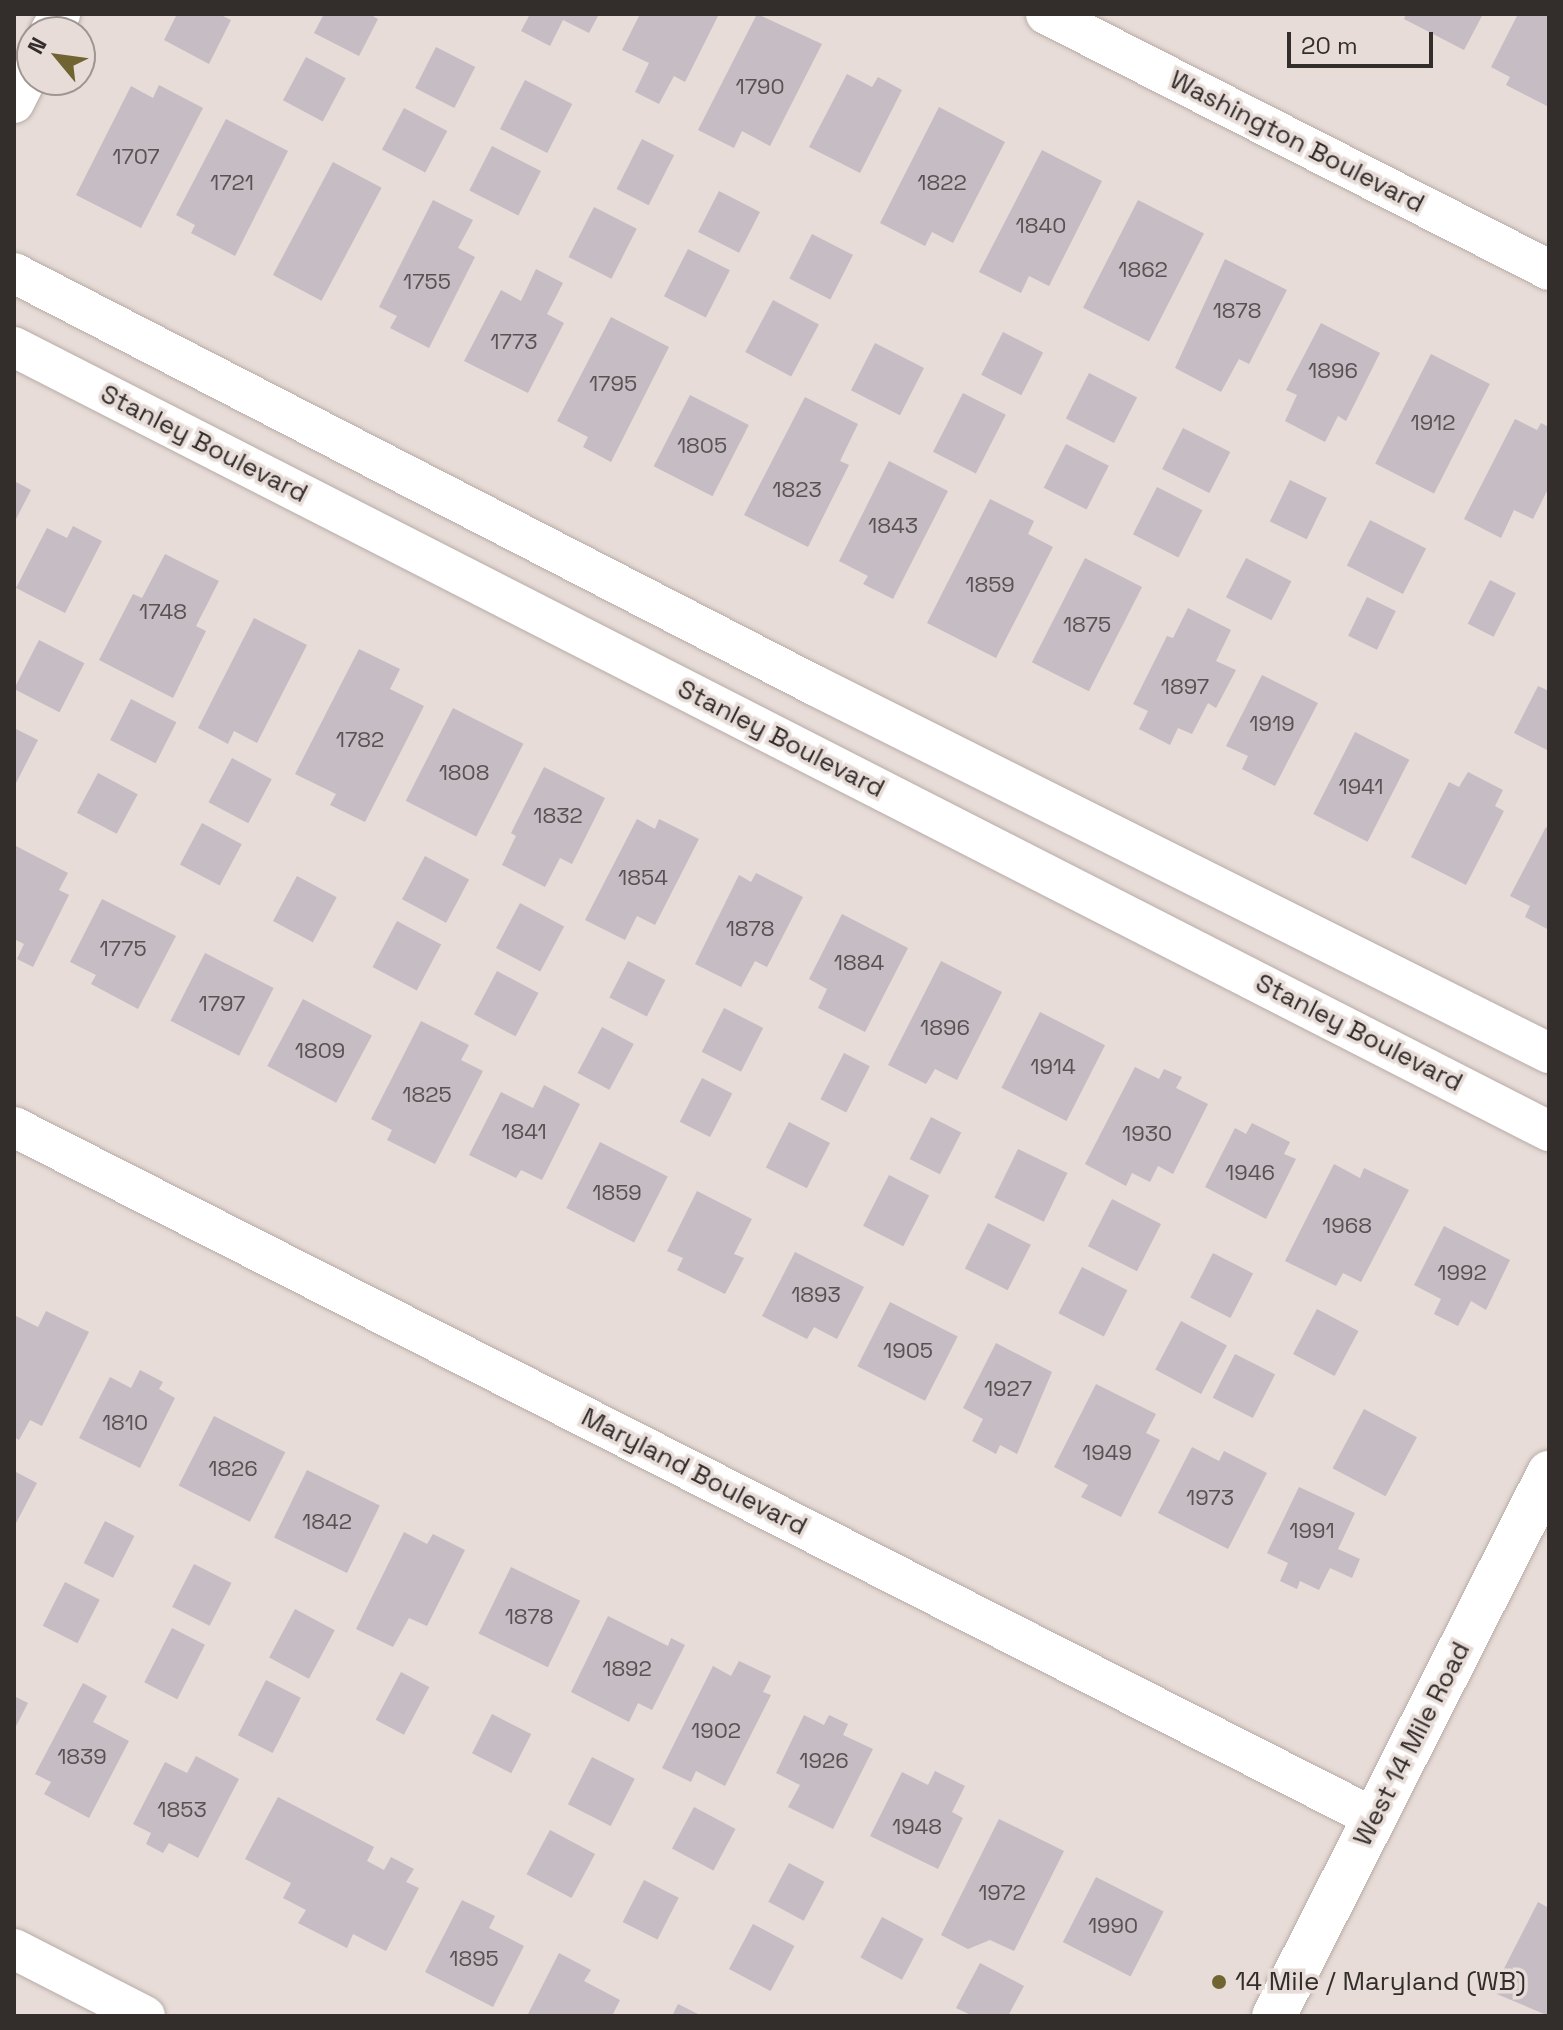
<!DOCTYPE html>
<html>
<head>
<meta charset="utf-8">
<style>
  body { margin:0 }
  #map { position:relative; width:1563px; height:2030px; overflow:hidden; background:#e7dcd7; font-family:"Space Grotesk",sans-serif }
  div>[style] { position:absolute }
  .building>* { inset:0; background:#c5bcc4; transform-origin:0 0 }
  .roads { filter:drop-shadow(0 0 2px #b7aba7) drop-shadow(0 0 2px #b7aba7) }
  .minor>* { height:40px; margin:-20px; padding:0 20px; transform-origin:20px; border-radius:20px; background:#fff }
  .secondary>* { height:44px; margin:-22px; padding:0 22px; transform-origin:22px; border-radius:22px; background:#fff }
  .dots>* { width:22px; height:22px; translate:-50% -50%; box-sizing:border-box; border:4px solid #e7dcd7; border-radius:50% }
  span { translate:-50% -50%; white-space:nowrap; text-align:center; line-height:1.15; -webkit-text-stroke:7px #e7dcd7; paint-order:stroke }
  .number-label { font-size:22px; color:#585252 }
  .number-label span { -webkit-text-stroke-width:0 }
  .street-label { font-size:26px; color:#332e2c }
  .poi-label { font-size:26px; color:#332e2c }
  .left { translate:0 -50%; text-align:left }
  .frame { position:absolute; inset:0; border:16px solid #332e2c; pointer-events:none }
  .north { position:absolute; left:16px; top:16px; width:80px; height:80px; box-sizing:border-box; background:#e7dcd7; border:2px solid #9f9693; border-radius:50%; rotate:299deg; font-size:22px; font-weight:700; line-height:32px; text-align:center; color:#332e2c }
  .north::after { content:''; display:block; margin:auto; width:28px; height:36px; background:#706532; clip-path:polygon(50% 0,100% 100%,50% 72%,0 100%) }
  .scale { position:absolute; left:1287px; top:32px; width:146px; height:36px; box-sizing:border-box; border:4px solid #332e2c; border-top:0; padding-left:10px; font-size:24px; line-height:28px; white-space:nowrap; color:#332e2c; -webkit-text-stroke:6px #e7dcd7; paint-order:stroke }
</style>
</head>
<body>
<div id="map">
  <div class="building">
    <i style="clip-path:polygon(177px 14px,219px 14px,231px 20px,209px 64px,164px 40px)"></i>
    <i style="clip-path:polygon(324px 14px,369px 14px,378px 19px,359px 56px,314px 33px)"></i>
    <i style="clip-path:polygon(530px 14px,599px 14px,589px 33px,563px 20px,550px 46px,521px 31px)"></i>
    <i style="clip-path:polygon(640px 14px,719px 14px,685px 82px,674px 76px,659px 104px,635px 92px,649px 63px,622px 50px)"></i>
    <i style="clip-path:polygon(757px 14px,822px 44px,770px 146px,742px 131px,734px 148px,698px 130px)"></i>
    <i style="clip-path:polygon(1406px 14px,1483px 14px,1464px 50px,1404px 19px)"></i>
    <i style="clip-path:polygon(1518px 14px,1549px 14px,1549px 107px,1506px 85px,1510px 77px,1491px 67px)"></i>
    <i style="left:436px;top:47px;width:44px;height:46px;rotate:27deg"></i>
    <i style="left:306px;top:57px;width:45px;height:49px;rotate:28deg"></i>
    <i style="clip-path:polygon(847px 74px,872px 87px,878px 77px,902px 90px,860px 173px,809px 147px)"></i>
    <i style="left:525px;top:80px;width:53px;height:55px;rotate:27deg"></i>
    <i style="clip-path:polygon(159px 85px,203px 108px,141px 228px,76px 195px,131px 86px,153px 98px)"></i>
    <i style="clip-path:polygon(939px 107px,1005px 142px,953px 243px,932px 232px,925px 246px,880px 223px)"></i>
    <i style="left:404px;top:108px;width:49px;height:47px;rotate:28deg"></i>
    <i style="clip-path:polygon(226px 119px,288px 151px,235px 256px,191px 233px,195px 225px,176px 215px)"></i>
    <i style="left:642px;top:139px;width:36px;height:56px;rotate:27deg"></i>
    <i style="left:492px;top:146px;width:55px;height:50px;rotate:27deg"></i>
    <i style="clip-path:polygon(1042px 150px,1102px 181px,1049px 286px,1029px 276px,1021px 293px,979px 272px)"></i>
    <i style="left:333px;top:162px;width:55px;height:128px;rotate:28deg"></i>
    <i style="left:719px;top:191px;width:46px;height:46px;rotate:27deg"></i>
    <i style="clip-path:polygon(433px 200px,473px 220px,458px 248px,475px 257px,429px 348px,390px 328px,397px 316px,379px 307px)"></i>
    <i style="left:1138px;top:200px;width:74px;height:121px;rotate:27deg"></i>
    <i style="left:594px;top:207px;width:48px;height:56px;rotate:27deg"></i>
    <i style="left:812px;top:234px;width:46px;height:50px;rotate:27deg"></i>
    <i style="left:688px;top:249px;width:47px;height:53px;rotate:27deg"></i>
    <i style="clip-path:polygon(1225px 259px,1287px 290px,1249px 364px,1239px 359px,1221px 392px,1175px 368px)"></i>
    <i style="clip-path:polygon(536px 269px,563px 283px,547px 314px,564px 323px,528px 393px,464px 361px,501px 290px,521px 301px)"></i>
    <i style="left:773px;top:300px;width:52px;height:59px;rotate:28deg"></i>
    <i style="clip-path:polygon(611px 317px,669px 347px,611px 462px,583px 447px,588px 437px,557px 421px)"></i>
    <i style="clip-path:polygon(1321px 323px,1380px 353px,1346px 421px,1338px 416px,1325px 442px,1285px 421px,1297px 395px,1286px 390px)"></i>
    <i style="left:1003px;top:332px;width:45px;height:48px;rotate:27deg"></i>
    <i style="left:875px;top:343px;width:55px;height:53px;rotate:27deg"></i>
    <i style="left:1431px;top:354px;width:66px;height:123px;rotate:27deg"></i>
    <i style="left:1089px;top:373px;width:54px;height:51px;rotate:27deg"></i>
    <i style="left:963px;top:393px;width:48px;height:66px;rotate:27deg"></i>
    <i style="left:690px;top:395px;width:66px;height:80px;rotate:27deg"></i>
    <i style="clip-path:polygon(805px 397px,858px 424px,840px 461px,849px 465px,808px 547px,744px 515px)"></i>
    <i style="clip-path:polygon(1515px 419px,1537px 430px,1541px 423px,1549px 427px,1549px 487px,1533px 519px,1514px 510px,1501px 538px,1464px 519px)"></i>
    <i style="left:1183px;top:428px;width:53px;height:46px;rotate:27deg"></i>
    <i style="left:1066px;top:444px;width:48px;height:49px;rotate:27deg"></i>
    <i style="clip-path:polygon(889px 461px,948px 491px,893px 599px,863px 584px,868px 576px,839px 561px)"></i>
    <i style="left:1290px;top:480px;width:41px;height:46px;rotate:26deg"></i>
    <i style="clip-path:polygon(14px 481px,31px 490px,14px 523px)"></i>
    <i style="left:1157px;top:487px;width:51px;height:53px;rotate:27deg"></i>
    <i style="clip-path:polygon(990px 499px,1034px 521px,1028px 534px,1053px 547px,996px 658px,927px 623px)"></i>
    <i style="left:1370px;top:520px;width:63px;height:51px;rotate:27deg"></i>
    <i style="clip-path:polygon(73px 526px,102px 541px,65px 613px,16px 588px,47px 528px,67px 538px)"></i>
    <i style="clip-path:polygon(165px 554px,219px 581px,196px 626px,206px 631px,173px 698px,99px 660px,133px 594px,142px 598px)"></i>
    <i style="left:1085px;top:558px;width:64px;height:117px;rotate:27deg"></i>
    <i style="left:1246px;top:558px;width:51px;height:44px;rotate:27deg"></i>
    <i style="left:1490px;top:580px;width:29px;height:49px;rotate:27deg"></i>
    <i style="left:1367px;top:597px;width:32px;height:43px;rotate:26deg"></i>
    <i style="clip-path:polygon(1188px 608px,1231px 630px,1216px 661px,1236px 670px,1216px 708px,1208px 703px,1192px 734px,1178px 728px,1170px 745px,1139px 729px,1148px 711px,1133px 704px,1167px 636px,1173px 638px)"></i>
    <i style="clip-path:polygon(254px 618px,307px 645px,257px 743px,234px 731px,228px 744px,198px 728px)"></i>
    <i style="left:39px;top:640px;width:51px;height:55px;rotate:27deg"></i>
    <i style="clip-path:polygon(359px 649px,400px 669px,390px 689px,424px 706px,365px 822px,330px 805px,336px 794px,295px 774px)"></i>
    <i style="clip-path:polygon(1262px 675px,1318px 703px,1275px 786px,1242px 769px,1248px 756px,1226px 746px)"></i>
    <i style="clip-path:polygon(1538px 686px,1549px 691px,1549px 751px,1514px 733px)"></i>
    <i style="left:131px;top:699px;width:51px;height:46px;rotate:27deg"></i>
    <i style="left:453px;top:708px;width:79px;height:104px;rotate:27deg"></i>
    <i style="clip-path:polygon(14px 728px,38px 740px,14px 787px)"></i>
    <i style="left:1355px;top:732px;width:61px;height:92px;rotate:27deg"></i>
    <i style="left:232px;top:758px;width:45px;height:50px;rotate:28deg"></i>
    <i style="clip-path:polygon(544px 767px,605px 798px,572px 864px,560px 858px,545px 887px,502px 865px,516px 836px,511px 833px)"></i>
    <i style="clip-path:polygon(1468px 772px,1503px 790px,1495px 806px,1504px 811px,1466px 885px,1411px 857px,1449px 782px,1459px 787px)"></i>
    <i style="left:98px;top:773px;width:45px;height:45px;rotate:28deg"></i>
    <i style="clip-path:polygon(637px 819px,655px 829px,659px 819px,699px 839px,655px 925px,637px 916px,625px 940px,585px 920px)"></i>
    <i style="left:202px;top:823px;width:45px;height:47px;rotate:28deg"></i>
    <i style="clip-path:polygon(1546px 827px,1549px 829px,1549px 930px,1525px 917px,1530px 906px,1510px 896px)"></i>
    <i style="clip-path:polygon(14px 845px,68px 873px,59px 890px,69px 895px,33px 967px,17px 959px,24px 944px,14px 939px)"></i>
    <i style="left:425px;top:856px;width:50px;height:49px;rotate:28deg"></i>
    <i style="clip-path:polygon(756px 873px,803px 897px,767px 967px,755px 961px,741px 987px,695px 964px,739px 875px,751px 882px)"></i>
    <i style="left:297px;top:876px;width:45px;height:51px;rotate:28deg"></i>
    <i style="clip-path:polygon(102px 899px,176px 936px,138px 1009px,91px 984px,96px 975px,70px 962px)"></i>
    <i style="left:520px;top:903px;width:50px;height:51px;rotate:28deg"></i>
    <i style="clip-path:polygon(842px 914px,908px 948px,865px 1032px,818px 1008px,827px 989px,809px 979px)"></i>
    <i style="left:397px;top:921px;width:50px;height:52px;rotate:28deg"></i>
    <i style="left:205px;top:953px;width:77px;height:76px;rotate:27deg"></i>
    <i style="left:628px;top:961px;width:42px;height:41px;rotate:27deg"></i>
    <i style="clip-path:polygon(941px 961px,1002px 992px,957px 1080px,935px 1069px,926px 1084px,888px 1065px)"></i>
    <i style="left:497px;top:971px;width:47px;height:49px;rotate:28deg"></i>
    <i style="left:303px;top:999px;width:78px;height:76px;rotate:28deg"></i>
    <i style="left:724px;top:1008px;width:44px;height:49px;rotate:27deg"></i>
    <i style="left:1040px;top:1012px;width:73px;height:85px;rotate:27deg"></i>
    <i style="clip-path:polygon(421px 1021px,469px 1045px,461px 1060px,483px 1071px,435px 1164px,387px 1140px,392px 1130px,371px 1119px)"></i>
    <i style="left:602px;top:1027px;width:36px;height:52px;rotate:28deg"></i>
    <i style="left:844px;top:1053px;width:29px;height:52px;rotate:27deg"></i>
    <i style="clip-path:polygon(1135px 1067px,1159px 1079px,1164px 1069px,1182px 1077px,1176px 1088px,1208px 1104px,1173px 1174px,1158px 1166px,1150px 1182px,1132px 1173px,1126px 1186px,1085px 1164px)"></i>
    <i style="left:702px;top:1078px;width:34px;height:49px;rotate:27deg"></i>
    <i style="clip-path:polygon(544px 1085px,580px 1104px,542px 1180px,521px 1170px,516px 1178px,469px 1155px,501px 1092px,533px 1108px)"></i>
    <i style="left:931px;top:1117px;width:34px;height:47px;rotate:27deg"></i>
    <i style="left:789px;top:1122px;width:46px;height:51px;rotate:27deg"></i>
    <i style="clip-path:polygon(1252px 1123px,1290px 1142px,1284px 1154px,1296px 1159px,1266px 1219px,1205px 1187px,1235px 1128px,1246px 1134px)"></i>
    <i style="left:600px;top:1142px;width:76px;height:74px;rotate:27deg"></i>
    <i style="left:1018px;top:1149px;width:55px;height:54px;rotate:26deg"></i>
    <i style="clip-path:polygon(1334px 1164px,1360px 1178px,1364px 1168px,1409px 1190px,1361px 1282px,1343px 1273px,1336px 1286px,1285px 1261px)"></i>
    <i style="left:889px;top:1175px;width:45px;height:57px;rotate:27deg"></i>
    <i style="clip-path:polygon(697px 1191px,752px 1219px,734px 1254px,744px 1258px,725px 1294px,677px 1270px,683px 1258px,667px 1251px)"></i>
    <i style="left:1112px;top:1199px;width:55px;height:53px;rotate:27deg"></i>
    <i style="left:988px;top:1223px;width:48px;height:51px;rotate:27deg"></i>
    <i style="clip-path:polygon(1444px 1226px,1510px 1260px,1486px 1310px,1471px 1301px,1458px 1326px,1434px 1314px,1441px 1299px,1414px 1285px)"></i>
    <i style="clip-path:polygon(795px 1252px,864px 1287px,837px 1339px,814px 1327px,807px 1339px,762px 1316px)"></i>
    <i style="left:1213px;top:1253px;width:45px;height:50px;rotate:27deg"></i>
    <i style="left:1082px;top:1267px;width:51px;height:52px;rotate:27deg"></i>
    <i style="left:890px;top:1302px;width:76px;height:72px;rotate:27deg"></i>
    <i style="left:1317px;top:1309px;width:47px;height:51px;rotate:28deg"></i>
    <i style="clip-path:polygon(46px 1311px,89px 1332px,42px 1426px,30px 1420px,19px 1440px,14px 1437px,14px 1315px,38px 1327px)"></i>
    <i style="left:1181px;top:1321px;width:52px;height:55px;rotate:28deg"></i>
    <i style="clip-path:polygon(996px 1343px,1052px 1372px,1017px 1454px,1000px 1445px,996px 1454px,972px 1441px,983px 1419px,963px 1408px)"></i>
    <i style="left:1235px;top:1354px;width:45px;height:49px;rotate:27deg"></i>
    <i style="clip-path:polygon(140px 1370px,163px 1382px,159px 1389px,175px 1398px,140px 1468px,79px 1438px,110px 1377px,131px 1388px)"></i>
    <i style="clip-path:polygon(1096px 1384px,1156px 1414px,1146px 1433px,1160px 1440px,1121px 1517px,1081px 1497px,1088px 1485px,1054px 1467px)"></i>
    <i style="left:1364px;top:1409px;width:60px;height:67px;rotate:28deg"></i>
    <i style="left:214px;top:1416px;width:80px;height:78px;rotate:27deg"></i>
    <i style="clip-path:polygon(1192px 1447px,1219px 1461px,1224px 1451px,1267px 1473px,1228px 1549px,1158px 1513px)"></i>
    <i style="left:307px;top:1470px;width:81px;height:75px;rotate:26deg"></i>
    <i style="clip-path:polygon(14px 1471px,37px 1483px,14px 1527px)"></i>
    <i style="clip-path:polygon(1299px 1487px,1355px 1513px,1338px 1549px,1360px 1559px,1352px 1578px,1330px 1568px,1319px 1590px,1300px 1581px,1297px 1589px,1280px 1581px,1288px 1563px,1267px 1553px)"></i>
    <i style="left:105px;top:1521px;width:33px;height:47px;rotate:27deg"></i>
    <i style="clip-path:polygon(404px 1532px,427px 1544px,433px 1534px,465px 1550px,427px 1626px,409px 1618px,393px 1647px,356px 1629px)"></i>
    <i style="left:194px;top:1564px;width:42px;height:48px;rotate:27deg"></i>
    <i style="left:511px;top:1567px;width:77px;height:74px;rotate:26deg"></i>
    <i style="left:65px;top:1582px;width:39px;height:49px;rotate:27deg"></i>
    <i style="left:295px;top:1609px;width:45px;height:55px;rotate:28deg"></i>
    <i style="clip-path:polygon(608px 1616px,668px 1646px,671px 1638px,685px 1645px,652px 1710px,638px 1703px,629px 1722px,571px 1692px)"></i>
    <i style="left:172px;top:1628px;width:37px;height:61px;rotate:27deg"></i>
    <i style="clip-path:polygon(739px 1661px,771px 1676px,763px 1692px,771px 1695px,725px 1786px,696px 1771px,691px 1782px,662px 1768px,713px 1666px,731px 1676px)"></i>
    <i style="left:401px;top:1672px;width:32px;height:54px;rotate:28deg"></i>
    <i style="left:266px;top:1680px;width:39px;height:62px;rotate:27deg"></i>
    <i style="clip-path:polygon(83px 1683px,107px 1696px,93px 1722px,129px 1741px,89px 1818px,44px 1794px,51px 1782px,35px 1774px)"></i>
    <i style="clip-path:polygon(14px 1696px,28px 1703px,14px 1730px)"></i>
    <i style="left:492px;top:1714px;width:44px;height:44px;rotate:27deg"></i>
    <i style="clip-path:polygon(804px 1715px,824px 1725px,829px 1715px,848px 1724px,843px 1735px,873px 1749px,833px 1829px,788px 1807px,800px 1785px,776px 1773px)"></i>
    <i style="clip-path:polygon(196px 1756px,239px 1779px,198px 1858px,169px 1843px,163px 1853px,146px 1844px,151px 1833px,133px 1824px,165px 1762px,187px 1773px)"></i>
    <i style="left:592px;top:1757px;width:48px;height:53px;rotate:27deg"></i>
    <i style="clip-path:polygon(935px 1771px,965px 1786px,952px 1812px,963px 1818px,938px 1869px,870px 1836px,902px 1772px,928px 1785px)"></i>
    <i style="clip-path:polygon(278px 1797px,374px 1847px,367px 1861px,384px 1870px,391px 1857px,414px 1869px,406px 1882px,419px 1888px,386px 1951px,353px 1934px,347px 1948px,298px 1923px,306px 1910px,283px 1898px,291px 1883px,245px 1859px)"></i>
    <i style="left:694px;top:1807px;width:47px;height:47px;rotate:28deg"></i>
    <i style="clip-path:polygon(999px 1819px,1064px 1851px,1014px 1951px,990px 1940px,968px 1949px,941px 1935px)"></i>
    <i style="left:550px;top:1830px;width:51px;height:50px;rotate:28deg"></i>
    <i style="left:789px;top:1863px;width:40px;height:44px;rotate:28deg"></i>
    <i style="left:1096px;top:1877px;width:76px;height:73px;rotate:27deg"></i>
    <i style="left:644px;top:1880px;width:39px;height:47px;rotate:27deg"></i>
    <i style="clip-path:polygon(462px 1900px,495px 1916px,489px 1928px,524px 1946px,493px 2007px,425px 1972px)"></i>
    <i style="clip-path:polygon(1538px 1902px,1547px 1907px,1549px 1903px,1549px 2016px,1492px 1992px)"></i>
    <i style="left:882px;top:1917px;width:47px;height:46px;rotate:28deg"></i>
    <i style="left:753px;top:1924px;width:47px;height:51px;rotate:28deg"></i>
    <i style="clip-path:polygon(559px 1953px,591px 1970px,584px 1981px,620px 2000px,612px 2016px,527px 2016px)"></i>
    <i style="clip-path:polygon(980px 1963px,1024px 1986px,1008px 2016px,973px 2016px,956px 2008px)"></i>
    <i style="clip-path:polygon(678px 2004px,702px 2016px,672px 2016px)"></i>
  </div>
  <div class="roads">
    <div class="minor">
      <i style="left:1046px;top:14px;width:564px;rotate:26.97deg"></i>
      <i style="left:50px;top:32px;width:21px;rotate:-61deg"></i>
      <i style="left:14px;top:103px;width:39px;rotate:-63deg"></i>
      <i style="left:14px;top:273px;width:900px;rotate:27.25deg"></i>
      <i style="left:814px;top:685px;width:822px;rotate:26.6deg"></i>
      <i style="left:14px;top:347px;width:1724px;rotate:27.06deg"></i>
      <i style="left:14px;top:1127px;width:1525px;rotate:26.93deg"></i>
      <i style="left:14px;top:1949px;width:147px;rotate:27.1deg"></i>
    </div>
    <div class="secondary">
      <i style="left:1274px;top:2016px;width:609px;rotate:-63.14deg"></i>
    </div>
  </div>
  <div class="dots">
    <i style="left:1219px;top:1982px;background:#706532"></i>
  </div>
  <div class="number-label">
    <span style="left:760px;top:87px">1790</span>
    <span style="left:136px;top:157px">1707</span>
    <span style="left:232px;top:183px">1721</span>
    <span style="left:942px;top:183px">1822</span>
    <span style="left:1041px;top:226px">1840</span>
    <span style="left:1143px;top:270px">1862</span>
    <span style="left:427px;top:282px">1755</span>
    <span style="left:1237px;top:311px">1878</span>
    <span style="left:514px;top:342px">1773</span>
    <span style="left:1333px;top:371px">1896</span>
    <span style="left:613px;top:384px">1795</span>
    <span style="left:1433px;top:423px">1912</span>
    <span style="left:702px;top:446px">1805</span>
    <span style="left:797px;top:490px">1823</span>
    <span style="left:893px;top:526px">1843</span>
    <span style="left:990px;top:585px">1859</span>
    <span style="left:163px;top:612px">1748</span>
    <span style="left:1087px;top:625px">1875</span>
    <span style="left:1185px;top:687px">1897</span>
    <span style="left:1272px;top:724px">1919</span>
    <span style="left:360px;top:740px">1782</span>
    <span style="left:464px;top:773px">1808</span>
    <span style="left:1361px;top:787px">1941</span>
    <span style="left:558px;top:816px">1832</span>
    <span style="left:643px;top:878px">1854</span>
    <span style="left:750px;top:929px">1878</span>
    <span style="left:123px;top:949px">1775</span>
    <span style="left:859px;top:963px">1884</span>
    <span style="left:222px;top:1004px">1797</span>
    <span style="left:945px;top:1028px">1896</span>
    <span style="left:320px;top:1051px">1809</span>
    <span style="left:1053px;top:1067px">1914</span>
    <span style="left:427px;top:1095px">1825</span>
    <span style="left:524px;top:1132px">1841</span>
    <span style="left:1147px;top:1134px">1930</span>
    <span style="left:1250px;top:1173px">1946</span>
    <span style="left:617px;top:1193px">1859</span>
    <span style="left:1347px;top:1226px">1968</span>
    <span style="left:1462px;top:1273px">1992</span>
    <span style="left:816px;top:1295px">1893</span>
    <span style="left:908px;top:1351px">1905</span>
    <span style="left:1008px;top:1389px">1927</span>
    <span style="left:125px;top:1423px">1810</span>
    <span style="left:1107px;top:1453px">1949</span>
    <span style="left:233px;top:1469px">1826</span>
    <span style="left:1210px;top:1498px">1973</span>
    <span style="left:327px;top:1522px">1842</span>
    <span style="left:1312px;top:1531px">1991</span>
    <span style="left:529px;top:1617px">1878</span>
    <span style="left:627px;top:1669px">1892</span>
    <span style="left:716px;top:1731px">1902</span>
    <span style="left:82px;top:1757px">1839</span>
    <span style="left:824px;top:1761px">1926</span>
    <span style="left:182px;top:1810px">1853</span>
    <span style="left:917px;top:1827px">1948</span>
    <span style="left:1002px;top:1893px">1972</span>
    <span style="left:1113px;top:1926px">1990</span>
    <span style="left:474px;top:1959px">1895</span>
  </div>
  <div class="street-label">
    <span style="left:1297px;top:142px;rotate:27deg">Washington Boulevard</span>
    <span style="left:204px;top:444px;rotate:27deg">Stanley Boulevard</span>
    <span style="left:781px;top:739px;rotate:27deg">Stanley Boulevard</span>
    <span style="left:1359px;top:1033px;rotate:27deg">Stanley Boulevard</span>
    <span style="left:694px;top:1472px;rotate:27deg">Maryland Boulevard</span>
    <span style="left:1412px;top:1744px;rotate:-63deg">West 14 Mile Road</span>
  </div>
  <div class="poi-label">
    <span class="left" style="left:1235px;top:1982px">14 Mile / Maryland (WB)</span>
  </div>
  <div class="frame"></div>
  <div class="north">N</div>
  <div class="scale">20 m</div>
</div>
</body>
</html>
